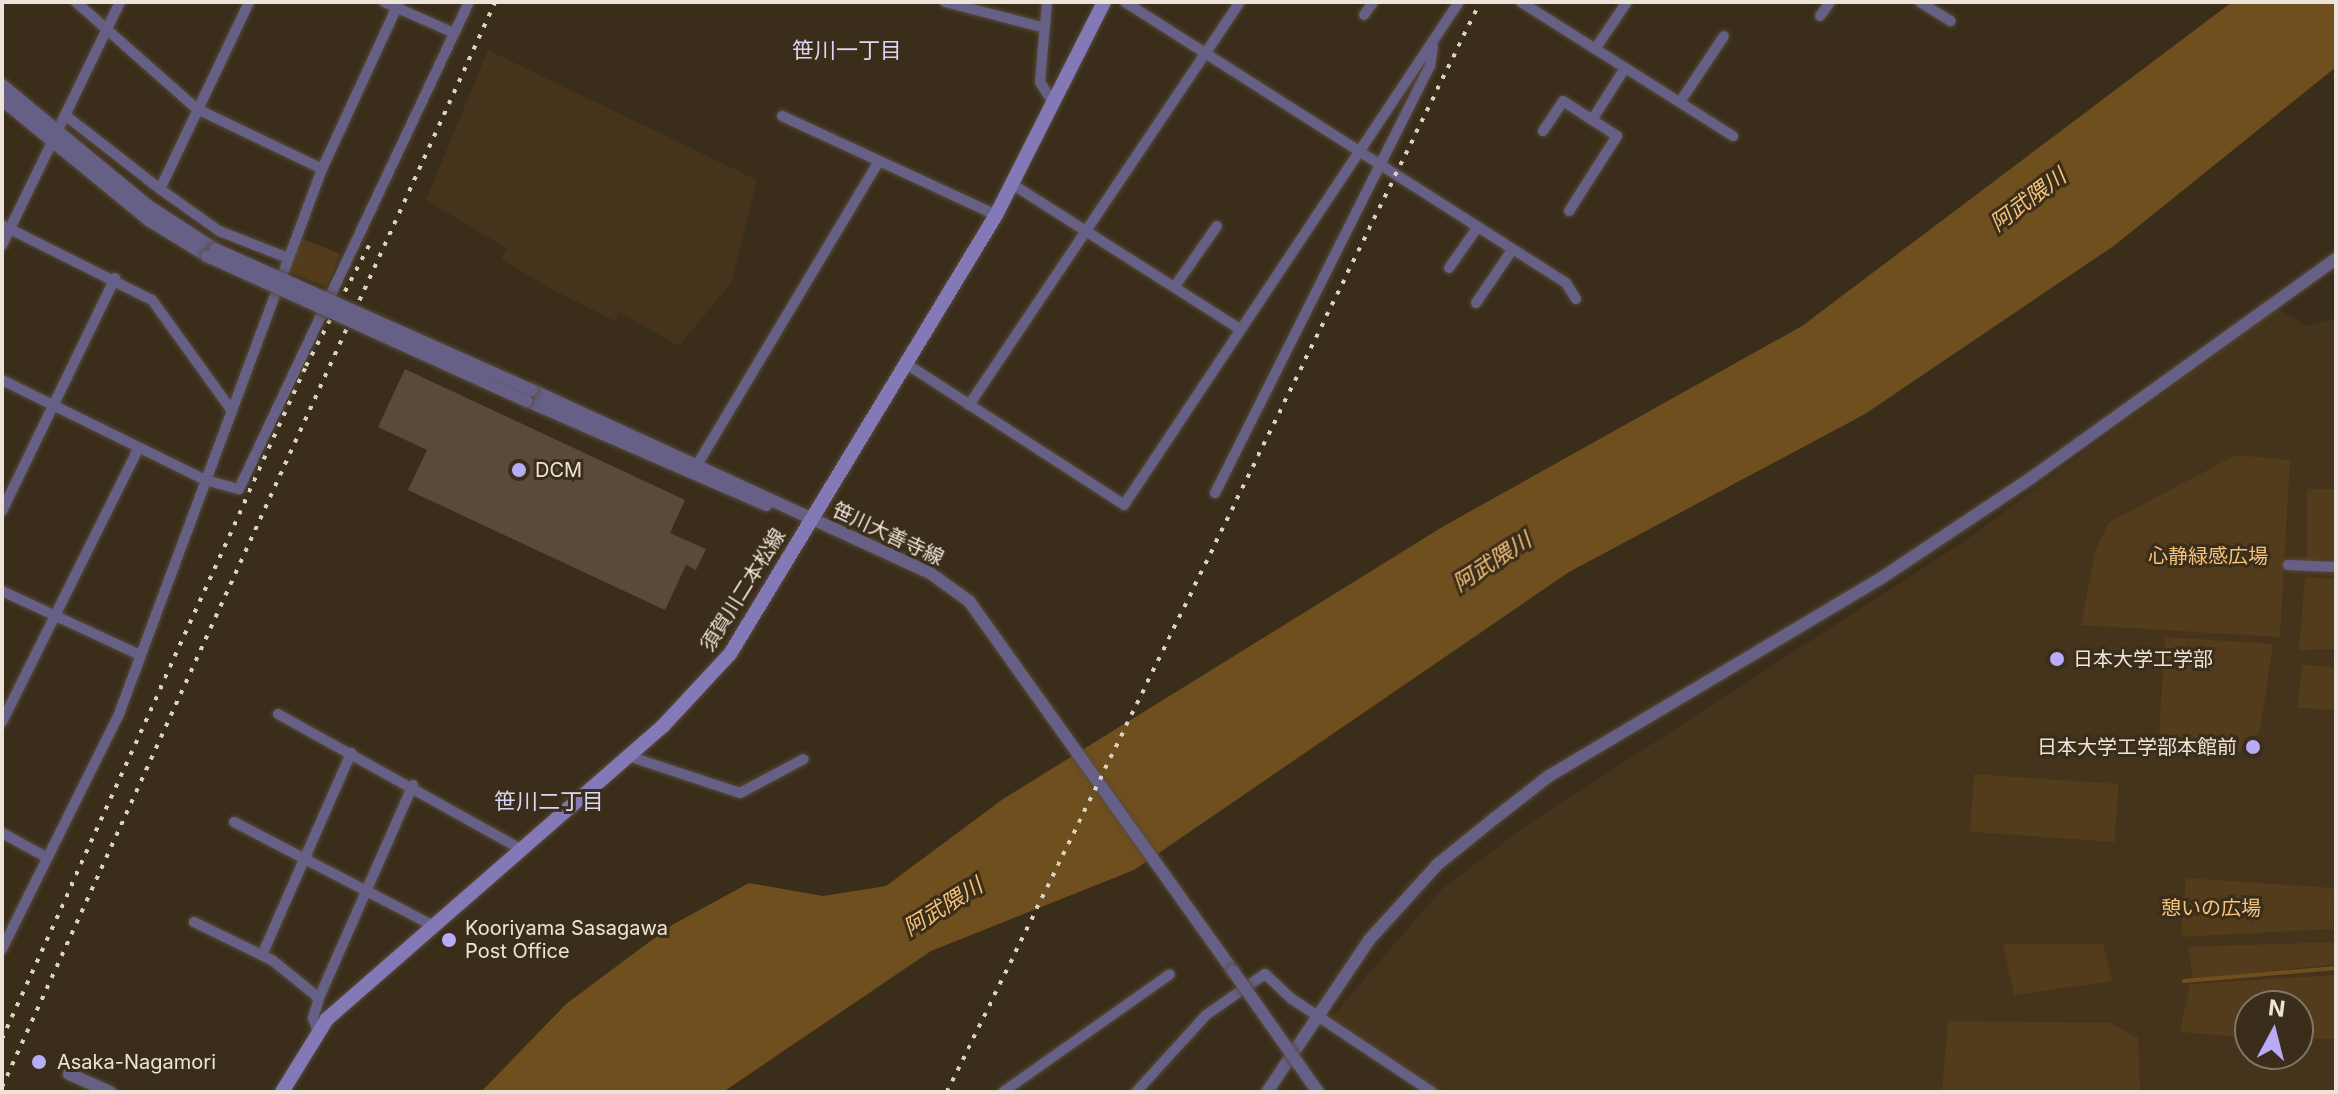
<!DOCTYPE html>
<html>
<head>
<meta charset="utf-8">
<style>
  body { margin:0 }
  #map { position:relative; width:2338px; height:1094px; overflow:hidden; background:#3a2d1a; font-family:Inter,"Noto Sans JP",sans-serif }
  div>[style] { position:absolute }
  .built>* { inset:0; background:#45341b }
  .green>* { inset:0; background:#523c1b; transform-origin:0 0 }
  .water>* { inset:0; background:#6f4f1e }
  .stream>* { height:4px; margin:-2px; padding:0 2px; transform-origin:2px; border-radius:2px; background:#6f4f1e }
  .building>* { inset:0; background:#5a4b38 }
  .roads { filter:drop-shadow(0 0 2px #574a39) drop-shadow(0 0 2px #574a39) }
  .minor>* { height:10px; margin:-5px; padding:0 5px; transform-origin:5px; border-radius:5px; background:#665f86 }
  .tertiary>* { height:12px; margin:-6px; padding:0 6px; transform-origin:6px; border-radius:6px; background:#665f86 }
  .secondary>* { height:14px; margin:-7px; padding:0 7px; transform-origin:7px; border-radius:7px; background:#8479b7 }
  .rail>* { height:4px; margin-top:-2px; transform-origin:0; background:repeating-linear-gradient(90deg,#dbd2c6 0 4px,transparent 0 12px) }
  .bridges { filter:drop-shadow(0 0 2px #574a39) drop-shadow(0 0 2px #574a39) }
  .tertiary-bridge>* { height:12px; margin:-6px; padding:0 6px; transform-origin:6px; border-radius:6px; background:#665f86 }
  .dots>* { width:22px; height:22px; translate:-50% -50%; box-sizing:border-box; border:4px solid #3a2d1a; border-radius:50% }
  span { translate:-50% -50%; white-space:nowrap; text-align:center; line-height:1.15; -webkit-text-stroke:6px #3a2d1a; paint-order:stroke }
  .poi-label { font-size:20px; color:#ede4d9 }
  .left { translate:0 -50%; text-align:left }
  .right { translate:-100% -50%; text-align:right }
  .street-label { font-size:20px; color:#ede4d9 }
  .park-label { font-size:20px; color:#f8c47c }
  .neighbourhood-label { font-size:22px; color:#dad6f3 }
  .water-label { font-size:22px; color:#f5c27a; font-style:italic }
  .frame { position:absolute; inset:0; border:4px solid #ede4d9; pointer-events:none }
  .north { position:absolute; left:2234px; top:990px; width:80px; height:80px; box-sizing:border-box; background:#3a2d1a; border:2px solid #827666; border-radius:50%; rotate:7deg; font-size:22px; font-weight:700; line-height:32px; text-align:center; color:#ede4d9 }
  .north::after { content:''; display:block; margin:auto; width:28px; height:36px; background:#b8abf7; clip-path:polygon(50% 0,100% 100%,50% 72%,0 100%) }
</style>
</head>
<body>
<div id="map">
  <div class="built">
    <i style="clip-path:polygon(488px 50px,757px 180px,731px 283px,679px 346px,619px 312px,615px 321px,555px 291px,501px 259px,507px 249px,426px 200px)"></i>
    <i style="clip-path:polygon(evenodd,2277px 309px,2308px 326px,2336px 318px,2336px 1092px,1438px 1092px,1330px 1019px,1442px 889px,1524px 827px,1966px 540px,2277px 309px,2250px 1006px,2298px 1006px,2298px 1054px,2250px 1054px,2250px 1006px)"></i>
  </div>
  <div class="green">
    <i style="left:301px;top:238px;width:42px;height:36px;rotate:22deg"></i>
    <i style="clip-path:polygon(2236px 455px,2290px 460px,2280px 637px,2081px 625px,2095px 552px,2108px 523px)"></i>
    <i style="left:2307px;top:489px;width:29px;height:70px"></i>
    <i style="clip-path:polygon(2305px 577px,2336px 579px,2336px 649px,2299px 650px)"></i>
    <i style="clip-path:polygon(2165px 637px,2273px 644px,2260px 731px,2247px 749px,2227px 756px,2158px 753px)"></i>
    <i style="clip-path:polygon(2302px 664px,2336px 668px,2336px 710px,2297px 708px)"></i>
    <i style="left:1974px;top:774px;width:145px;height:58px;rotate:4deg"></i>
    <i style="clip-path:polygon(2186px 878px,2334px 888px,2333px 929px,2181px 937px)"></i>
    <i style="clip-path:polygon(2336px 942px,2336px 964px,2193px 979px,2188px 947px)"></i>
    <i style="clip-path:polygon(2003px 944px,2103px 944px,2112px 981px,2014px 995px)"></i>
    <i style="clip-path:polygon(2336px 975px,2336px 1039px,2298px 1039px,2298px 1006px,2250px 1006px,2250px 1038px,2180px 1032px,2190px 984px)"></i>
    <i style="clip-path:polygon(1948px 1021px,2110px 1023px,2138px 1038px,2140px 1092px,1942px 1092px)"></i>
  </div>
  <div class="water">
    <i style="clip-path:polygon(2232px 2px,2336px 2px,2336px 67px,2115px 245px,1865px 414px,1569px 572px,1134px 870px,931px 951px,723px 1092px,481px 1092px,566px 1004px,672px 925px,749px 883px,823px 896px,886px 886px,1003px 799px,1444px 526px,1802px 326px)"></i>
  </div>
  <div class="stream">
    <i style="left:2184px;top:981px;width:153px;rotate:-4.9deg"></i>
  </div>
  <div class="building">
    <i style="clip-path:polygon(405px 369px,685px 500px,670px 533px,706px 549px,696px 570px,686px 565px,665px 610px,408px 490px,427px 450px,378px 427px)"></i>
  </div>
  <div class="roads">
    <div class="minor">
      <i style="left:76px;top:2px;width:162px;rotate:41.5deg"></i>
      <i style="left:197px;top:109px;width:139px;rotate:25.6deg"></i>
      <i style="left:384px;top:2px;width:77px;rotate:23.9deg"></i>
      <i style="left:945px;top:2px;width:103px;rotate:14.6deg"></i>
      <i style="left:1047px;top:2px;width:80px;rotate:95deg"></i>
      <i style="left:1040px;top:82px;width:26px;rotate:58deg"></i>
      <i style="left:1125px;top:2px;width:523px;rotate:32.5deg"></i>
      <i style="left:1566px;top:283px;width:19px;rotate:58deg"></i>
      <i style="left:1521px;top:2px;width:251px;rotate:32.3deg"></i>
      <i style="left:1920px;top:2px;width:36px;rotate:32deg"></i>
      <i style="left:1364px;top:15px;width:16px;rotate:-55deg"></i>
      <i style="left:1820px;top:16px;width:17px;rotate:-54deg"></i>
      <i style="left:1595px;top:49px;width:57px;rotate:-55.8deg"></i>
      <i style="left:1680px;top:102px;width:79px;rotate:-56.3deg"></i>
      <i style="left:65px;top:115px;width:120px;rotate:37.9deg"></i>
      <i style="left:160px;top:189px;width:207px;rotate:-64.5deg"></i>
      <i style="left:782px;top:116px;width:236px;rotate:24.8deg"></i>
      <i style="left:1592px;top:120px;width:62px;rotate:-57.6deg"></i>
      <i style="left:1543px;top:131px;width:36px;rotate:-56deg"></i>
      <i style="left:1563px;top:101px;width:64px;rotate:32.9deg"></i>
      <i style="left:1617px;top:136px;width:89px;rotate:122.6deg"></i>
      <i style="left:1012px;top:184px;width:270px;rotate:32.5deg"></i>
      <i style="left:160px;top:189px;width:72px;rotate:35.4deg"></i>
      <i style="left:219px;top:231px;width:74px;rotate:21.4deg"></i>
      <i style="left:2px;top:225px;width:168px;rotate:26.6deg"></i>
      <i style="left:152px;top:300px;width:133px;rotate:54.2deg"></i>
      <i style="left:2px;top:245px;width:270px;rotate:-64.1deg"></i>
      <i style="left:1449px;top:268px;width:49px;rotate:-55deg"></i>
      <i style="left:1175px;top:286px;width:73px;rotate:-55deg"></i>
      <i style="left:1476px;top:303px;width:64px;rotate:-55.8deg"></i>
      <i style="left:908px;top:365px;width:257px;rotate:32.9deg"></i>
      <i style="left:1124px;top:505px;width:604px;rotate:-56.34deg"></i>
      <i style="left:2px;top:380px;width:226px;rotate:26.2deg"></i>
      <i style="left:205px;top:480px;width:35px;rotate:15deg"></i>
      <i style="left:239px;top:489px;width:539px;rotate:-64.72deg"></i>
      <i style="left:969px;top:405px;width:486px;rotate:-56.1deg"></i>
      <i style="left:697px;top:465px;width:354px;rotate:-59.1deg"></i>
      <i style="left:1215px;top:493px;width:478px;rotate:-63.3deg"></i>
      <i style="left:1430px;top:66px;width:19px;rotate:-81deg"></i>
      <i style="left:2px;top:511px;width:259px;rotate:-64.1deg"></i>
      <i style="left:2288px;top:565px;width:48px;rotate:2.4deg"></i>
      <i style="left:2px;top:591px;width:152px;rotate:24.9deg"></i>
      <i style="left:278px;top:714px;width:278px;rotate:29.1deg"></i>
      <i style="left:2px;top:722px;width:305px;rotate:-63.5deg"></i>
      <i style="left:628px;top:756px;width:118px;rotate:18.3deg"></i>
      <i style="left:740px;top:793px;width:72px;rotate:-28deg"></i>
      <i style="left:234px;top:822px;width:223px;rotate:27.5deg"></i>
      <i style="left:2px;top:833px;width:52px;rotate:28.5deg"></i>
      <i style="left:194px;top:922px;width:87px;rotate:26deg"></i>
      <i style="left:272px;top:960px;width:60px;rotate:39deg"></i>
      <i style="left:2px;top:949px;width:263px;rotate:-63.5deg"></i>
      <i style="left:119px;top:714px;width:582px;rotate:-69.57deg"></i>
      <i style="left:322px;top:169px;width:184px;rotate:-65.2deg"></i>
      <i style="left:262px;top:955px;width:221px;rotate:-66.2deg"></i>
      <i style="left:317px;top:1029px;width:12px;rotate:-110deg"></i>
      <i style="left:313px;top:1018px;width:21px;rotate:-73deg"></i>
      <i style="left:319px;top:998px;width:233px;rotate:-66.2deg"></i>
      <i style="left:1003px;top:1092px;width:204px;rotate:-35.2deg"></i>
      <i style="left:1136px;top:1092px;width:104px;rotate:-47.7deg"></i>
      <i style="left:1206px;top:1015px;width:72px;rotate:-34.8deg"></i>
      <i style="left:1265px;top:974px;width:37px;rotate:43deg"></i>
      <i style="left:1292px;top:999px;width:168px;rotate:33.6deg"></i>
    </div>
    <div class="tertiary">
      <i style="left:2px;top:85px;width:188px;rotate:39.6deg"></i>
      <i style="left:147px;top:205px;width:81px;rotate:32.9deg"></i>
      <i style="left:2px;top:100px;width:191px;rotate:39.3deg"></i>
      <i style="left:150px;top:221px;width:67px;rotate:31.6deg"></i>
      <i style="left:532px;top:390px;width:438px;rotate:24.7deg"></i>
      <i style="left:930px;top:573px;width:48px;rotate:35.7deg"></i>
      <i style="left:969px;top:601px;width:455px;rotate:54.5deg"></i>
      <i style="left:527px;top:401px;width:261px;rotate:23.5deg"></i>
      <i style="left:69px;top:1074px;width:45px;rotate:23.7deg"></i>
      <i style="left:1267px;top:1092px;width:183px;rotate:-56.1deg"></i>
      <i style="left:1369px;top:940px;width:103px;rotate:-47.8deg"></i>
      <i style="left:1438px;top:864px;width:73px;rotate:-38.9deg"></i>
      <i style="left:1495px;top:818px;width:68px;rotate:-37.9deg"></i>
      <i style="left:1549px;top:776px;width:385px;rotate:-30.8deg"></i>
      <i style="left:1880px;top:579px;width:182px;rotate:-33.8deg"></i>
      <i style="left:2031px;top:478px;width:375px;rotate:-35.7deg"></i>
    </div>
    <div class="secondary">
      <i style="left:282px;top:1092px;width:86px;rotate:-58.3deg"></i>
      <i style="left:327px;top:1019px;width:446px;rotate:-41.1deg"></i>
      <i style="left:663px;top:726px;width:98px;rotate:-47.1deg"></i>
      <i style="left:730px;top:654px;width:513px;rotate:-58.79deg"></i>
      <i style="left:996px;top:215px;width:239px;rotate:-63.1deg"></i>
    </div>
  </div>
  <div class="rail">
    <i style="left:2px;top:1039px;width:738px;rotate:-65.69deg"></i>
    <i style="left:306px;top:366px;width:142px;rotate:-62.4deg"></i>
    <i style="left:2px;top:1087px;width:1192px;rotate:-65.56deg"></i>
    <i style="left:947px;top:1092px;width:1213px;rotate:-63.94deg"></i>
  </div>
  <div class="bridges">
    <div class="tertiary-bridge">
      <i style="left:215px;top:249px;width:347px;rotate:24deg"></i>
      <i style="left:207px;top:256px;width:351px;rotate:24.4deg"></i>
      <i style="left:1233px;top:971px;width:148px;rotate:54.9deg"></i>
    </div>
  </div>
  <div class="dots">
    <i style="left:519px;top:470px;background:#b8abf7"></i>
    <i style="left:2057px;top:659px;background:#b8abf7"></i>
    <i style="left:2253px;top:747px;background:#b8abf7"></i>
    <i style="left:449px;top:940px;background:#b8abf7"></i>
    <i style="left:39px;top:1062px;background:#b8abf7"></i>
  </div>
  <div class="poi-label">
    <span class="left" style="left:535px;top:470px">DCM</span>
    <span class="left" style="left:2073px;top:659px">日本大学工学部</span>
    <span class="right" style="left:2237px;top:747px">日本大学工学部本館前</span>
    <span class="left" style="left:465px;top:940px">Kooriyama Sasagawa<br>Post Office</span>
    <span class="left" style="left:57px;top:1062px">Asaka-Nagamori</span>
  </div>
  <div class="street-label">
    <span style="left:888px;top:534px;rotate:25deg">笹川大善寺線</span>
    <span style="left:743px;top:590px;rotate:-58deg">須賀川二本松線</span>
  </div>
  <div class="park-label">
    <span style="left:2208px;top:556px">心静緑感広場</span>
    <span style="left:2211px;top:908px">憩いの広場</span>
  </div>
  <div class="neighbourhood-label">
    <span style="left:847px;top:51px">笹川一丁目</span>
    <span style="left:549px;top:802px">笹川二丁目</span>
  </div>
  <div class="water-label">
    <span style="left:2028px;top:200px;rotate:-37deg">阿武隈川</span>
    <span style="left:1492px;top:562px;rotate:-33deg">阿武隈川</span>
    <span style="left:943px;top:907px;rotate:-32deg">阿武隈川</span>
  </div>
  <div class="frame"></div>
  <div class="north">N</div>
</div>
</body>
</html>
